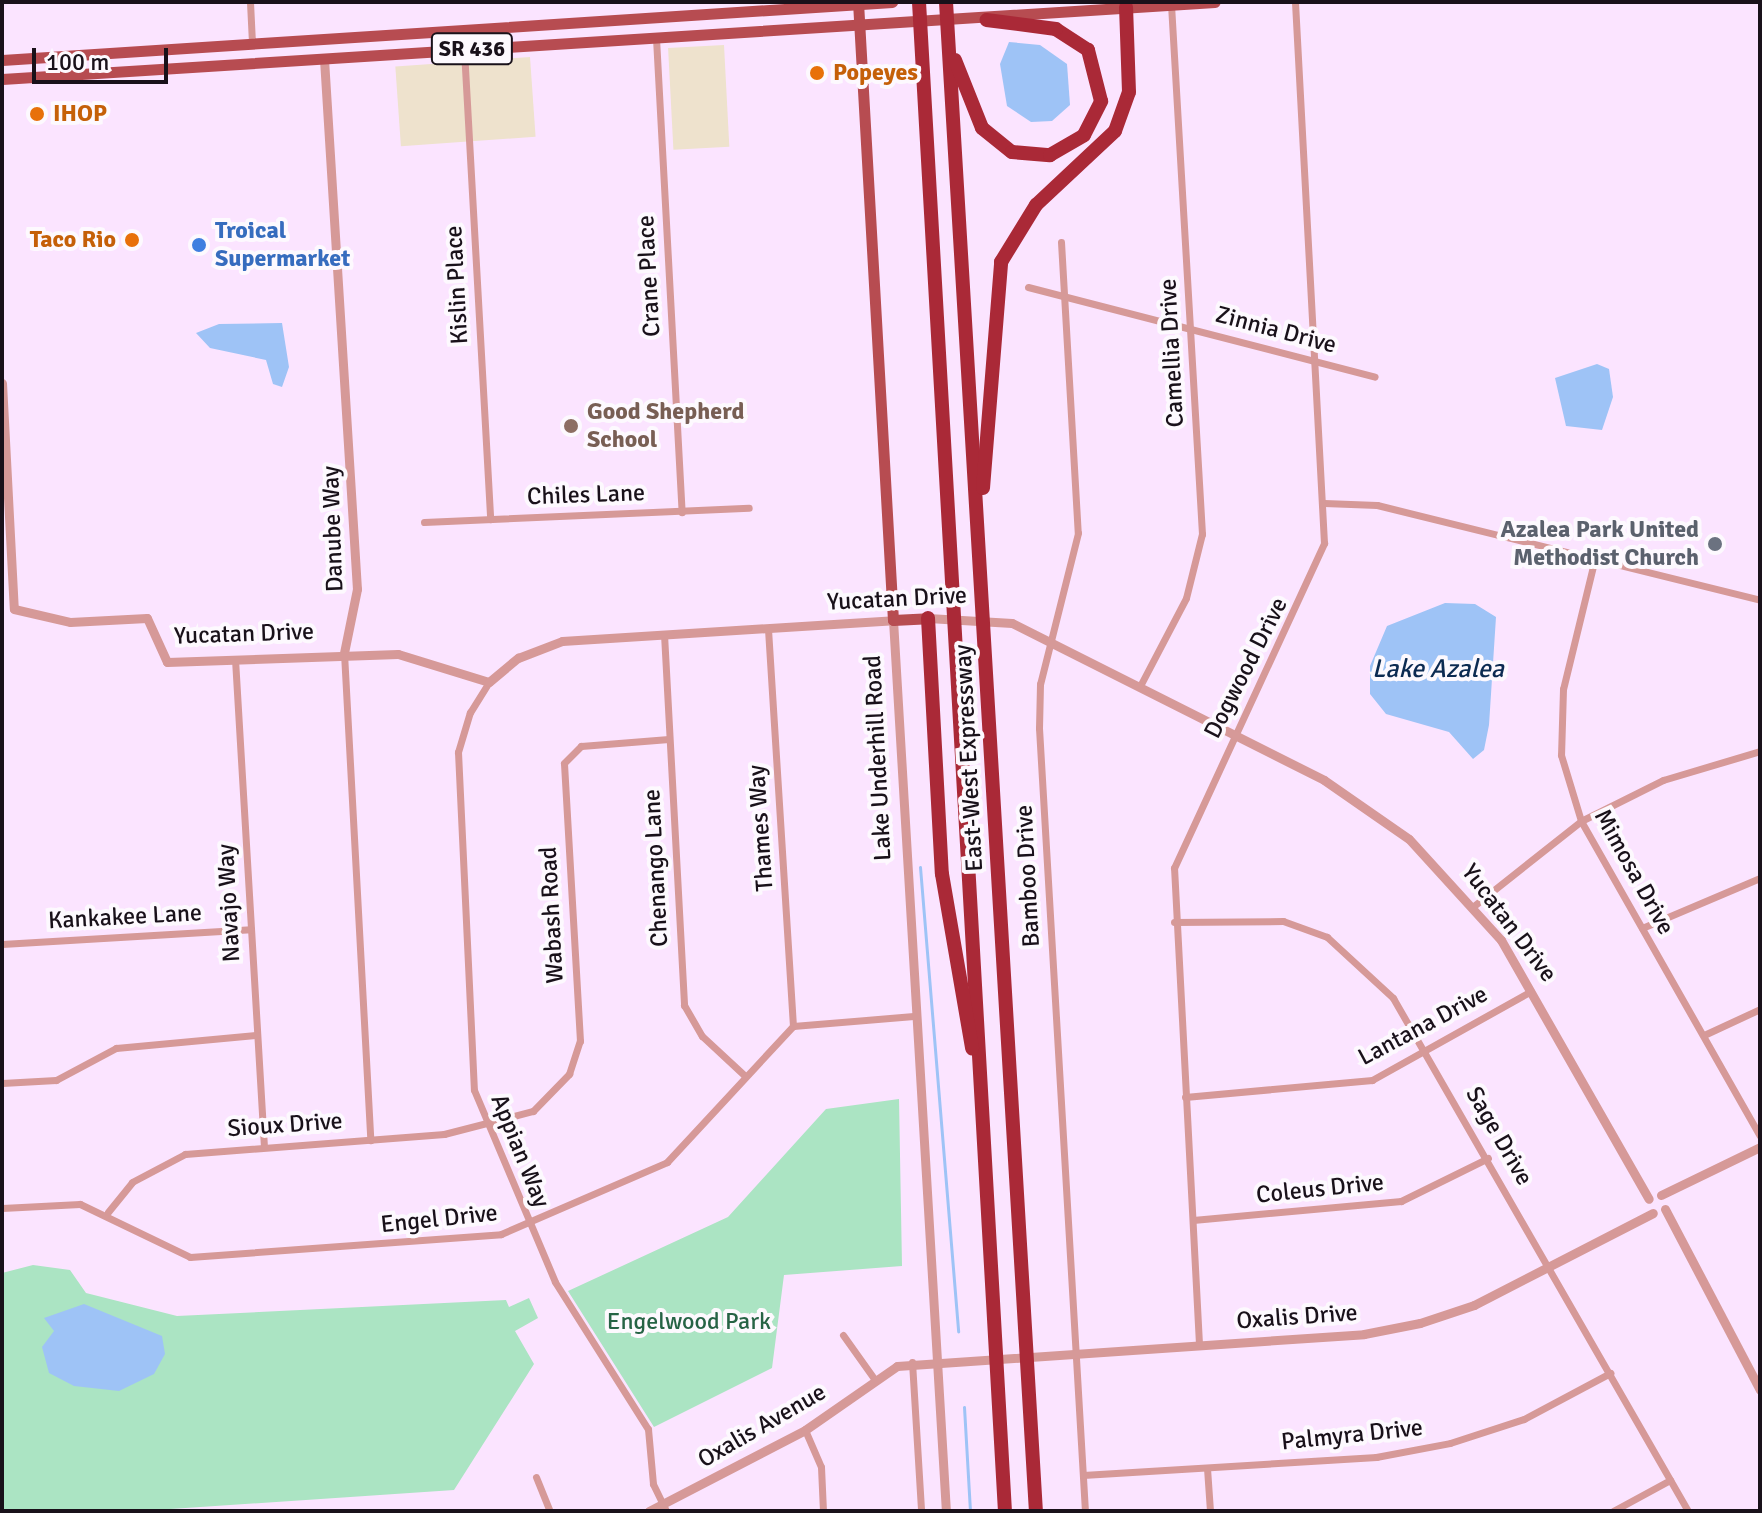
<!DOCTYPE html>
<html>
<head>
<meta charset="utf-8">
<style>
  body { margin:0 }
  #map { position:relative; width:1762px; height:1513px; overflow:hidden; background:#fbe4ff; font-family:Signika,sans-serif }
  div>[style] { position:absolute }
  .commercial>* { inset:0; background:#eee2cd; transform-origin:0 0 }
  .green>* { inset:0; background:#abe4c3 }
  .water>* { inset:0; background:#9ec3f6 }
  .stream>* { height:3px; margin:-1.5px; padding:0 1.5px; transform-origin:1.5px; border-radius:1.5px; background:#9ec3f6 }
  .minor>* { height:7px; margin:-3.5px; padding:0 3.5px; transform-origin:3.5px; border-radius:3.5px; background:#d69998 }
  .tertiary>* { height:9px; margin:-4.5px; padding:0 4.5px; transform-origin:4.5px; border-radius:4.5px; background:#d69998 }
  .primary>* { height:11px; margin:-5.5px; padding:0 5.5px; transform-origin:5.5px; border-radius:5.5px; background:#b74c51 }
  .motorway>* { height:14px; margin:-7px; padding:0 7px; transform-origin:7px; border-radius:7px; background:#aa2937 }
  .dots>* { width:22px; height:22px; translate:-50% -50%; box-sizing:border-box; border:4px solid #fdf9fe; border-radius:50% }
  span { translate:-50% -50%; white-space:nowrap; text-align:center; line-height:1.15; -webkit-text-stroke:8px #fdf9fe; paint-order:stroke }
  .shield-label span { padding:2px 6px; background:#fdf9fe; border:2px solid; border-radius:6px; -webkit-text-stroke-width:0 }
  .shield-label { font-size:22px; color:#19111a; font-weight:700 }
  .food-label { font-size:24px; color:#c56008; font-weight:700 }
  .left { translate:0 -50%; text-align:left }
  .right { translate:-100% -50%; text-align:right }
  .shop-label { font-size:24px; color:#366cbe; font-weight:700 }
  .street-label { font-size:24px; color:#19111a }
  .education-label { font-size:24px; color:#785e54; font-weight:700 }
  .worship-label { font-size:24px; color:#5b616d; font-weight:700 }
  .park-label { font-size:24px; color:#266345 }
  .water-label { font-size:26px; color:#0c2b52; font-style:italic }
  .frame { position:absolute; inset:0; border:4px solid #19111a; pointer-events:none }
  .scale { position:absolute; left:32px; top:48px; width:136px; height:36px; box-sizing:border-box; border:4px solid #19111a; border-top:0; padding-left:10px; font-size:24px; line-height:28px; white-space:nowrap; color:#19111a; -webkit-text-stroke:6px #fdf9fe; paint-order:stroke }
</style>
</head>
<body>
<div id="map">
  <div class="commercial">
    <i style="left:724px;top:45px;width:102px;height:56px;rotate:87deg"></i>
    <i style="left:530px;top:57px;width:80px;height:135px;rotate:86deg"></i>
  </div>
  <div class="green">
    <i style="clip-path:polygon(899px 1099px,902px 1266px,784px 1275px,772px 1368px,654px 1427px,568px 1291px,728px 1217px,826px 1109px)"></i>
    <i style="clip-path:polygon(33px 1265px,70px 1270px,86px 1293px,177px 1316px,506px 1300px,509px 1307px,529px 1298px,538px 1318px,515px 1331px,534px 1364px,454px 1490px,141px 1511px,2px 1511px,2px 1273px)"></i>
  </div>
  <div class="water">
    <i style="clip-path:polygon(1009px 42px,1040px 45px,1067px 64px,1070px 105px,1052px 121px,1031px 122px,1007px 106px,1000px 64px)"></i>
    <i style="clip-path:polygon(282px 323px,289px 367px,282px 387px,273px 384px,266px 360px,210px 348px,196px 333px,219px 324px)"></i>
    <i style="clip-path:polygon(1597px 364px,1609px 369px,1613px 397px,1602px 430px,1566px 426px,1555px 378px)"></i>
    <i style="clip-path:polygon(1445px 603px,1475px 604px,1496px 617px,1489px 725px,1484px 750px,1473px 759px,1449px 732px,1386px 714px,1370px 694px,1370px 666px,1387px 626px)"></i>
    <i style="clip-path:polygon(84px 1304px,162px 1336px,165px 1354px,154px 1374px,119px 1391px,74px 1386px,49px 1373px,42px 1347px,54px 1331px,44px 1318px)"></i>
  </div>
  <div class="stream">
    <i style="left:920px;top:867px;width:466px;rotate:85.3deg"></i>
    <i style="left:964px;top:1407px;width:104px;rotate:86.7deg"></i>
  </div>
  <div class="minor">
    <i style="left:250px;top:2px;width:41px;rotate:87.2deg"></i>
    <i style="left:656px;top:38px;width:475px;rotate:86.9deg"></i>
    <i style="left:464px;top:50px;width:470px;rotate:86.8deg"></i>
    <i style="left:1061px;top:242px;width:291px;rotate:86.7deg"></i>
    <i style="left:1078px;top:533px;width:156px;rotate:104.1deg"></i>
    <i style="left:1040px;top:684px;width:44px;rotate:91.3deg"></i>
    <i style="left:1039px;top:728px;width:784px;rotate:86.64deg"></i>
    <i style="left:1028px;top:287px;width:358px;rotate:14.5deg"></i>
    <i style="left:1324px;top:503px;width:53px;rotate:2.2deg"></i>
    <i style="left:1377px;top:505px;width:395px;rotate:13.9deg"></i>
    <i style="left:424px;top:522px;width:325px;rotate:-2.5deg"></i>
    <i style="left:1595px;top:558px;width:135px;rotate:103.7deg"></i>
    <i style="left:1563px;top:689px;width:66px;rotate:91.7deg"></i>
    <i style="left:1561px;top:755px;width:69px;rotate:73.1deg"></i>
    <i style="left:1581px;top:821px;width:362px;rotate:60.4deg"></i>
    <i style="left:768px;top:629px;width:398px;rotate:86.4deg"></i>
    <i style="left:664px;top:634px;width:372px;rotate:86.9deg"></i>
    <i style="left:684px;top:1005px;width:36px;rotate:60deg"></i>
    <i style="left:702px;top:1036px;width:59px;rotate:42.9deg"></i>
    <i style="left:344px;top:653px;width:488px;rotate:86.9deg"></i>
    <i style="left:235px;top:659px;width:487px;rotate:86.6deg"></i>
    <i style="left:489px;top:682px;width:36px;rotate:122deg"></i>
    <i style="left:470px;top:712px;width:42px;rotate:106.7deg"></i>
    <i style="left:458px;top:752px;width:338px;rotate:87.3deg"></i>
    <i style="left:474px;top:1090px;width:208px;rotate:67.1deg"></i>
    <i style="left:555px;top:1282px;width:174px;rotate:57.7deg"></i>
    <i style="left:648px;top:1429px;width:55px;rotate:84.8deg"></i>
    <i style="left:653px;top:1484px;width:30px;rotate:64deg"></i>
    <i style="left:1140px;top:686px;width:99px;rotate:-62.4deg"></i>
    <i style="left:1186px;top:598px;width:66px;rotate:-76deg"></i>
    <i style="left:1202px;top:534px;width:530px;rotate:-93.35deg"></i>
    <i style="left:1475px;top:905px;width:135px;rotate:-38.4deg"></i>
    <i style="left:1581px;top:821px;width:92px;rotate:-26.6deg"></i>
    <i style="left:1663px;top:780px;width:101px;rotate:-16.6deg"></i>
    <i style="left:1174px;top:922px;width:109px;rotate:-0.5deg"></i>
    <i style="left:1283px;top:921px;width:47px;rotate:20deg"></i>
    <i style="left:1327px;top:937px;width:90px;rotate:42.7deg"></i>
    <i style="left:1393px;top:998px;width:592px;rotate:60.1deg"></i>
    <i style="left:1642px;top:928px;width:128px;rotate:-23deg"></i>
    <i style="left:2px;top:944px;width:249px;rotate:-3.4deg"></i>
    <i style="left:1704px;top:1035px;width:62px;rotate:-24.9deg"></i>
    <i style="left:2px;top:1083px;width:54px;rotate:-3.2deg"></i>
    <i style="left:56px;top:1080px;width:68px;rotate:-28.1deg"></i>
    <i style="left:116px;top:1048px;width:141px;rotate:-5.3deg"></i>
    <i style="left:1185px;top:1097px;width:188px;rotate:-5.2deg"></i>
    <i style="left:1372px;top:1080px;width:182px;rotate:-29.2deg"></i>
    <i style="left:2px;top:1208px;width:78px;rotate:-2.9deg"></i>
    <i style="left:80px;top:1204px;width:122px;rotate:25.7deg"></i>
    <i style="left:190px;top:1257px;width:312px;rotate:-4.2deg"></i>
    <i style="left:501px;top:1234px;width:181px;rotate:-23.4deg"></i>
    <i style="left:667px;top:1162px;width:185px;rotate:-47.2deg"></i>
    <i style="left:793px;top:1026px;width:121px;rotate:-4.7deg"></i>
    <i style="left:108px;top:1212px;width:38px;rotate:-51deg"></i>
    <i style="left:132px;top:1182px;width:60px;rotate:-27.8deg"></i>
    <i style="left:185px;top:1154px;width:260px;rotate:-4.4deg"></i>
    <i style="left:444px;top:1134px;width:92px;rotate:-14.5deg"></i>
    <i style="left:533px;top:1111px;width:52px;rotate:-45.8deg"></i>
    <i style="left:569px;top:1074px;width:35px;rotate:-72deg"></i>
    <i style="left:580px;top:1041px;width:278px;rotate:-93.3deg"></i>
    <i style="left:564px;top:763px;width:24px;rotate:-45deg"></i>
    <i style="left:581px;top:746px;width:88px;rotate:-4.5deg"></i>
    <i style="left:1193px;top:1220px;width:209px;rotate:-5.2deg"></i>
    <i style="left:1401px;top:1201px;width:97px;rotate:-26.3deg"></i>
    <i style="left:843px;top:1335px;width:55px;rotate:54.6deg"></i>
    <i style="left:1199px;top:1344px;width:477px;rotate:-93deg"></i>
    <i style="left:1174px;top:868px;width:358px;rotate:-65.2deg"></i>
    <i style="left:1324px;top:543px;width:542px;rotate:-93.07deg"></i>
    <i style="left:912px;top:1362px;width:149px;rotate:86.5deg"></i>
    <i style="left:805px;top:1430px;width:40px;rotate:66.6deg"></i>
    <i style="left:821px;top:1467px;width:44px;rotate:87.4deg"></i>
    <i style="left:1207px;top:1468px;width:43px;rotate:86deg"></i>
    <i style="left:1083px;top:1475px;width:294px;rotate:-3.5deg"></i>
    <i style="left:1376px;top:1457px;width:75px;rotate:-10.7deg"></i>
    <i style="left:1450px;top:1443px;width:78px;rotate:-18deg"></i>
    <i style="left:1524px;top:1419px;width:98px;rotate:-28.1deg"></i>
    <i style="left:536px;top:1477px;width:37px;rotate:68deg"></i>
    <i style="left:1613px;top:1511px;width:65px;rotate:-28.5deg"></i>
  </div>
  <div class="tertiary">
    <i style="left:324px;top:59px;width:531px;rotate:86.44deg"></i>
    <i style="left:357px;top:589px;width:65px;rotate:101.5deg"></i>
    <i style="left:2px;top:383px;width:226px;rotate:87deg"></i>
    <i style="left:14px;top:609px;width:57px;rotate:13.1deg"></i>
    <i style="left:70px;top:622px;width:77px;rotate:-3deg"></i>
    <i style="left:147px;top:618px;width:48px;rotate:65.6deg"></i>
    <i style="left:167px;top:662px;width:231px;rotate:-2deg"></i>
    <i style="left:398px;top:654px;width:95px;rotate:17.1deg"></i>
    <i style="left:489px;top:682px;width:38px;rotate:-40deg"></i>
    <i style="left:518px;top:658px;width:47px;rotate:-21.1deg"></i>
    <i style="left:562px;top:641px;width:332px;rotate:-3.6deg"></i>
    <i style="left:893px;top:620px;width:893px;rotate:86.6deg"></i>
    <i style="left:928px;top:618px;width:84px;rotate:3.4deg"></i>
    <i style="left:1012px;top:623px;width:349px;rotate:26.7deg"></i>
    <i style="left:1324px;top:780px;width:103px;rotate:34.8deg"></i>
    <i style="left:1409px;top:839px;width:137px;rotate:47.7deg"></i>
    <i style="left:1501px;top:940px;width:298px;rotate:60.3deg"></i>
    <i style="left:1661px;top:1195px;width:110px;rotate:-25.9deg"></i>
    <i style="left:1665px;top:1209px;width:204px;rotate:62.3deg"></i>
    <i style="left:649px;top:1511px;width:176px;rotate:-27.4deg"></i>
    <i style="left:805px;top:1430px;width:112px;rotate:-34.8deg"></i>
    <i style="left:897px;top:1366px;width:468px;rotate:-3.9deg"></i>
    <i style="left:1364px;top:1334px;width:57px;rotate:-11.1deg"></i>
    <i style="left:1420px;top:1323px;width:57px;rotate:-18.4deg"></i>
    <i style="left:1474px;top:1305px;width:201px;rotate:-27.2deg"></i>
  </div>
  <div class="primary">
    <i style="left:858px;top:2px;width:619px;rotate:86.76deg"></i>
    <i style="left:893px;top:620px;width:35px;rotate:-3deg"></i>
    <i style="left:2px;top:60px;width:892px;rotate:-3.73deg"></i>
    <i style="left:2px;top:79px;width:1215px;rotate:-3.63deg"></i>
  </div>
  <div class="motorway">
    <i style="left:919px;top:2px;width:1511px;rotate:86.74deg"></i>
    <i style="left:946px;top:2px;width:1512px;rotate:86.59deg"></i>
    <i style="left:955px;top:60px;width:73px;rotate:68.3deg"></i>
    <i style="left:982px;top:128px;width:38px;rotate:39deg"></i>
    <i style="left:1012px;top:152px;width:38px;rotate:5deg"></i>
    <i style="left:1050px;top:155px;width:39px;rotate:-30deg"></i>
    <i style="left:1084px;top:135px;width:38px;rotate:-63deg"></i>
    <i style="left:1101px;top:101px;width:53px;rotate:-104.3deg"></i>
    <i style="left:1088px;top:50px;width:38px;rotate:-147deg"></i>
    <i style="left:1056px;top:29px;width:70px;rotate:-172.6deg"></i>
    <i style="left:983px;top:488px;width:227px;rotate:-85.4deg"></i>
    <i style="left:1001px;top:262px;width:67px;rotate:-58.4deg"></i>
    <i style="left:1036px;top:205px;width:108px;rotate:-43.1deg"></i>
    <i style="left:1115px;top:131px;width:41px;rotate:-70.3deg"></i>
    <i style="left:1129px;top:92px;width:85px;rotate:-92deg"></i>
    <i style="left:928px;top:618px;width:256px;rotate:86.9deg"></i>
    <i style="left:942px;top:874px;width:177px;rotate:80.2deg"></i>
  </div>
  <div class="dots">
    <i style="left:817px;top:73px;background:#e8710a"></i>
    <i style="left:37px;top:114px;background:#e8710a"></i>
    <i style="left:132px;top:240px;background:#e8710a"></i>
    <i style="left:199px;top:245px;background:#3f7fe0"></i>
    <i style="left:571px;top:426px;background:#8d6e63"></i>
    <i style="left:1715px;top:544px;background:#6b7280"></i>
  </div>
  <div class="shield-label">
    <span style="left:472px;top:49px">SR 436</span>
  </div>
  <div class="food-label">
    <span class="left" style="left:833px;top:73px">Popeyes</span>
    <span class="left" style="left:53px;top:114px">IHOP</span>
    <span class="right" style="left:116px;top:240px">Taco Rio</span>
  </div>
  <div class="shop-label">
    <span class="left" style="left:215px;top:245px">Troical<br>Supermarket</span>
  </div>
  <div class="street-label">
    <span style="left:649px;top:276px;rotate:-93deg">Crane Place</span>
    <span style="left:457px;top:285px;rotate:-93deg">Kislin Place</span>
    <span style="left:1276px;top:330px;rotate:15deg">Zinnia Drive</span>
    <span style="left:1172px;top:353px;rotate:-93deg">Camellia Drive</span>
    <span style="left:586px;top:495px;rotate:-2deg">Chiles Lane</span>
    <span style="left:333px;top:529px;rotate:-92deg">Danube Way</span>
    <span style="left:897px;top:599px;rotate:-3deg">Yucatan Drive</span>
    <span style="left:244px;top:634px;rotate:-2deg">Yucatan Drive</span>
    <span style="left:1246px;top:668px;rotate:-63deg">Dogwood Drive</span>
    <span style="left:878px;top:758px;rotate:-93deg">Lake Underhill Road</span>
    <span style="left:969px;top:758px;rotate:-93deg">East-West Expressway</span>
    <span style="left:761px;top:828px;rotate:-94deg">Thames Way</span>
    <span style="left:656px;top:868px;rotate:-93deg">Chenango Lane</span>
    <span style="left:1634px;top:872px;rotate:61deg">Mimosa Drive</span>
    <span style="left:1028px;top:876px;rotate:-93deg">Bamboo Drive</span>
    <span style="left:229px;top:903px;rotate:-93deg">Navajo Way</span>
    <span style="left:552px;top:915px;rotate:-93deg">Wabash Road</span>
    <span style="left:125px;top:917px;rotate:-3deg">Kankakee Lane</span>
    <span style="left:1509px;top:923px;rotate:53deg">Yucatan Drive</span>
    <span style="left:1423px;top:1026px;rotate:-28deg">Lantana Drive</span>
    <span style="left:285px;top:1125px;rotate:-4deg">Sioux Drive</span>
    <span style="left:1499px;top:1136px;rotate:60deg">Sage Drive</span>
    <span style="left:520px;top:1151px;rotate:68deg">Appian Way</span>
    <span style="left:1320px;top:1189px;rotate:-6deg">Coleus Drive</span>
    <span style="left:439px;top:1219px;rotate:-6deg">Engel Drive</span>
    <span style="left:1297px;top:1317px;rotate:-4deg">Oxalis Drive</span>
    <span style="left:762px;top:1426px;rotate:-30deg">Oxalis Avenue</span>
    <span style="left:1352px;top:1435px;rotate:-6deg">Palmyra Drive</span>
  </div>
  <div class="education-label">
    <span class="left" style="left:587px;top:426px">Good Shepherd<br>School</span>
  </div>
  <div class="worship-label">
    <span class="right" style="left:1699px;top:544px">Azalea Park United<br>Methodist Church</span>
  </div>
  <div class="park-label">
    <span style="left:689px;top:1322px">Engelwood Park</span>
  </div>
  <div class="water-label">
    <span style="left:1438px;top:670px">Lake Azalea</span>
  </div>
  <div class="frame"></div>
  <div class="scale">100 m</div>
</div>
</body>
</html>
